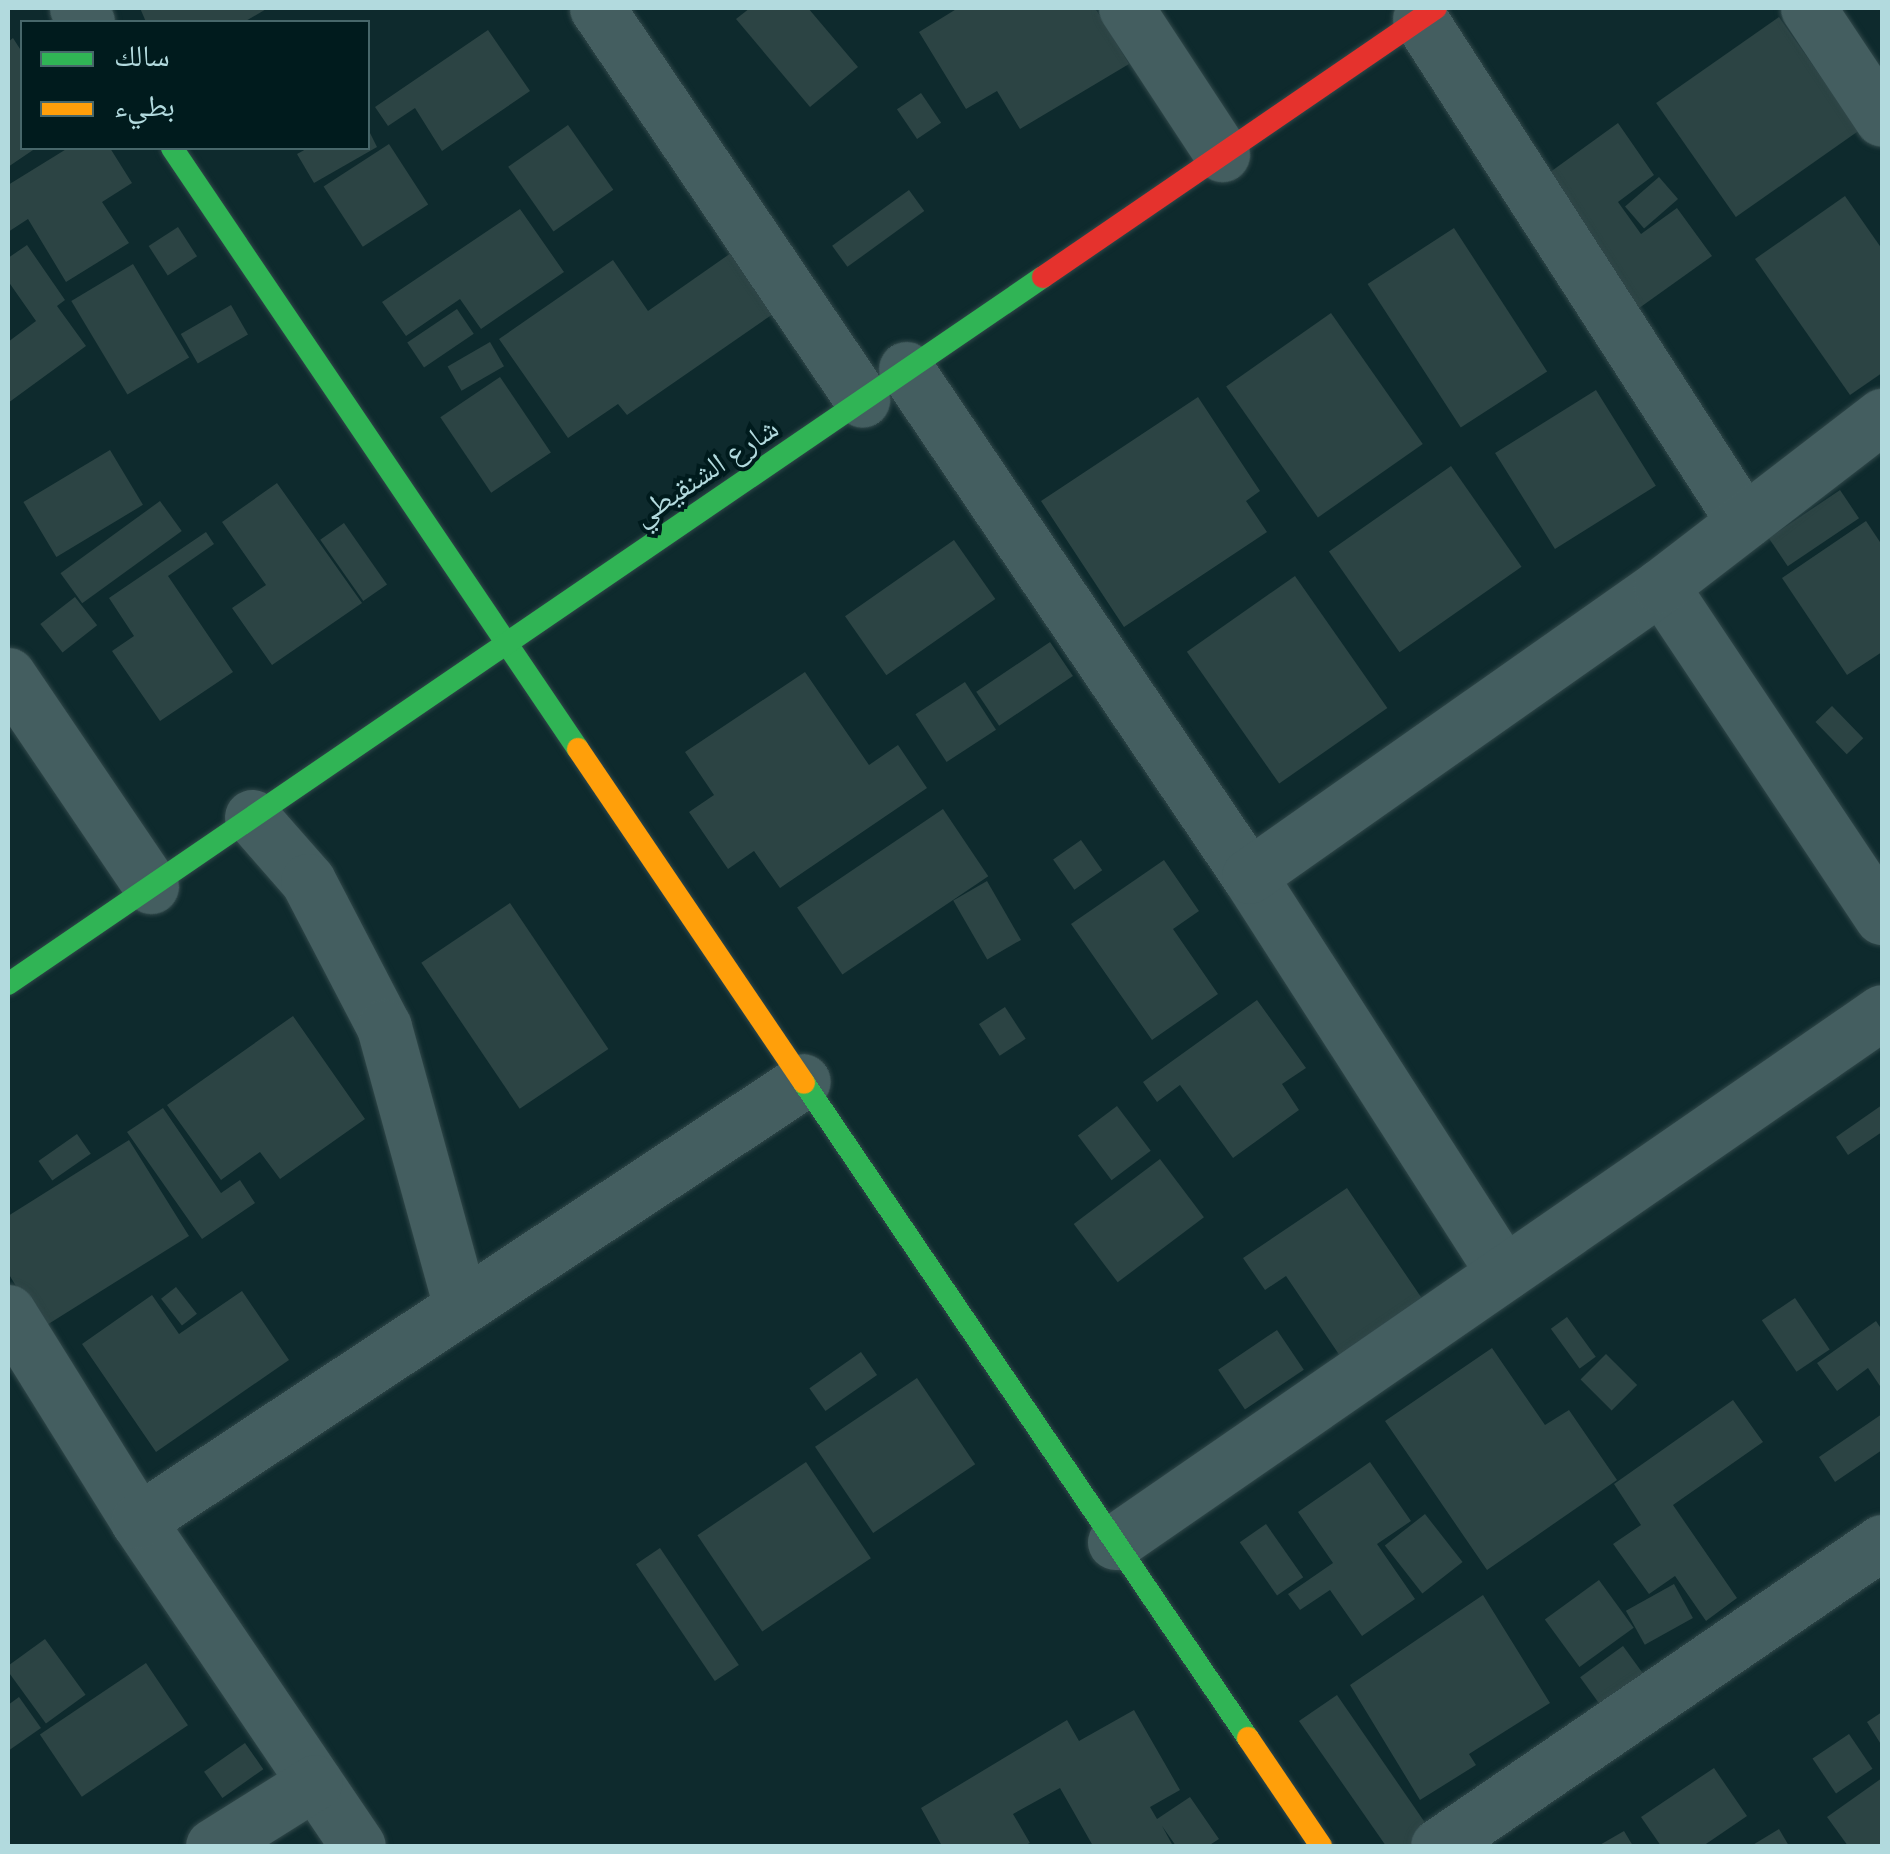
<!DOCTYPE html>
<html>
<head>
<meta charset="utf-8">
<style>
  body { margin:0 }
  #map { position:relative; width:1890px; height:1854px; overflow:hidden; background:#0e2a2d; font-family:Ubuntu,"Noto Naskh Arabic",sans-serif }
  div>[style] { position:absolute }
  .building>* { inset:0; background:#2c4444; transform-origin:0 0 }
  .roads { filter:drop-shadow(0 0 2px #304749) drop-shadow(0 0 2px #304749) }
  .street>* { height:55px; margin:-27.5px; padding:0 27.5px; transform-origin:27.5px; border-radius:27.5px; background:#445e60 }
  .fast>* { height:22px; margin:-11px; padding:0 11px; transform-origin:11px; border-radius:11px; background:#30b455 }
  .slow>* { height:22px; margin:-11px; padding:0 11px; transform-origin:11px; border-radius:11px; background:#ff9f0a }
  .jam>* { height:22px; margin:-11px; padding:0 11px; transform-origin:11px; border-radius:11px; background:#e5322d }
  span { translate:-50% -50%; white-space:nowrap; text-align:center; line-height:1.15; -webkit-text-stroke:8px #001b1d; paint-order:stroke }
  .street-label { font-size:30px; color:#b2dade }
  .frame { position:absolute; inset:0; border:10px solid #b2dade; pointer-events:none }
  .legend { position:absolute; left:20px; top:20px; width:350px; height:130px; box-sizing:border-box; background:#001b1d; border:2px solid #47676a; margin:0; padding:12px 18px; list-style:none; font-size:30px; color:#b2dade }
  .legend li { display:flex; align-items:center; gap:20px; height:50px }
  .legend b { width:50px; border:2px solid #47676a }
</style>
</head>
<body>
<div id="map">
  <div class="building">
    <i style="clip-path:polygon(140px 8px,268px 8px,244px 22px,146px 22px)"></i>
    <i style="clip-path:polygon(750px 8px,808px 8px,858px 67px,810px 107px,736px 19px)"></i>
    <i style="clip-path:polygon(958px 8px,1095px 8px,1129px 64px,1020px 129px,997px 91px,966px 109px,919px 32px)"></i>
    <i style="left:1779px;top:17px;width:139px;height:150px;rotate:55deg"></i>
    <i style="clip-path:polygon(488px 30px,530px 91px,442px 151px,415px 108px,388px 126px,375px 107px)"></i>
    <i style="clip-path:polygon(13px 38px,22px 52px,22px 148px,36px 148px,8px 167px,8px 42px)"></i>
    <i style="left:921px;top:93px;width:36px;height:29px;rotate:56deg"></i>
    <i style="clip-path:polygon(1618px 123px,1654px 175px,1618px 202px,1641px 234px,1677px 208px,1712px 256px,1614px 326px,1520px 194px)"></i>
    <i style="left:568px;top:125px;width:79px;height:73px;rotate:55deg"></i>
    <i style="clip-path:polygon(368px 129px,377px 147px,314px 183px,297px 154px,308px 148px,368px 148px)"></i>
    <i style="left:389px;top:144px;width:72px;height:78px;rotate:57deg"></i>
    <i style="clip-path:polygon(68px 148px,110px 148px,132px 183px,102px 202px,129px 243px,66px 282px,28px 219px,8px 232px,8px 185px)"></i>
    <i style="left:1659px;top:177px;width:29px;height:45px;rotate:49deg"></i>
    <i style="left:909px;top:190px;width:26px;height:95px;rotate:54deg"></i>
    <i style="clip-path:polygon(1845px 196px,1882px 249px,1882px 373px,1850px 395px,1755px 259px)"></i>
    <i style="clip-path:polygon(520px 209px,564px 272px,481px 329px,460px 299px,406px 336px,382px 302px)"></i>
    <i style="left:178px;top:227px;width:35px;height:35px;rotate:57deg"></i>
    <i style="left:1454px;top:228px;width:171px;height:103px;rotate:57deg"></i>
    <i style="clip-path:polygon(27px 245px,65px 300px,57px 306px,86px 346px,8px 403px,8px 342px,36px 321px,8px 281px,8px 258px)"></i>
    <i style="clip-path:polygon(731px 253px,773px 314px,627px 415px,618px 404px,568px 438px,499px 339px,613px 260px,648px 311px)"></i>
    <i style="left:133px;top:264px;width:109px;height:72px;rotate:59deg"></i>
    <i style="left:231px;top:305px;width:34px;height:58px;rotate:60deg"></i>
    <i style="left:457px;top:309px;width:30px;height:60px;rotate:56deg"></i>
    <i style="left:1331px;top:313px;width:160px;height:128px;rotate:55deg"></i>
    <i style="left:490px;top:342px;width:28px;height:49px;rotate:60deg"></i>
    <i style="left:500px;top:377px;width:91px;height:72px;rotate:56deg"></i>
    <i style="left:1596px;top:390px;width:113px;height:119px;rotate:58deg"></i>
    <i style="clip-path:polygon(1198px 397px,1260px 491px,1246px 501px,1267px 532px,1124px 627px,1041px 501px)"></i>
    <i style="left:110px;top:450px;width:64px;height:101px;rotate:59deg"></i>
    <i style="left:1451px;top:466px;width:123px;height:149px;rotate:55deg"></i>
    <i style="clip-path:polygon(277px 483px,362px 603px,272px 665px,232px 608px,266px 585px,222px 522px)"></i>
    <i style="left:1840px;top:490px;width:34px;height:86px;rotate:56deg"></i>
    <i style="left:160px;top:501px;width:37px;height:123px;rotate:54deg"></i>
    <i style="clip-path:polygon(1866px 521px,1882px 545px,1882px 652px,1847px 675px,1782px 578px)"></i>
    <i style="left:344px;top:523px;width:75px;height:29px;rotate:55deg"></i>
    <i style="clip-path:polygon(206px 532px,214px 544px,168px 576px,233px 672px,160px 721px,112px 651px,134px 636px,109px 598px)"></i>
    <i style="left:954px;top:540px;width:72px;height:133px;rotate:55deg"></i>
    <i style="left:1295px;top:576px;width:161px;height:132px;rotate:55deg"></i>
    <i style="left:75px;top:597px;width:36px;height:44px;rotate:52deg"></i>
    <i style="left:1050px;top:642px;width:41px;height:89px;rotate:56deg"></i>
    <i style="clip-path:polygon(805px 672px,869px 765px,898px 745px,927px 788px,780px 888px,754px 851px,728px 869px,689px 812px,714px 795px,685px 752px)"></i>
    <i style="left:965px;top:682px;width:57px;height:59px;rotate:57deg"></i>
    <i style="left:1832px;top:706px;width:45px;height:23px;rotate:46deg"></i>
    <i style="left:943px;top:809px;width:81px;height:176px;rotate:56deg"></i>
    <i style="left:1081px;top:840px;width:37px;height:34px;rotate:55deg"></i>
    <i style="clip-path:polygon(1164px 860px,1199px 911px,1173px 929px,1218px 994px,1152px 1040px,1071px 924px)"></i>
    <i style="left:987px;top:881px;width:68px;height:39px;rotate:60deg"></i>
    <i style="left:510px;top:903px;width:176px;height:107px;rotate:56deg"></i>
    <i style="clip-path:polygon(1257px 1000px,1306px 1068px,1282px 1084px,1299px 1110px,1233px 1158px,1180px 1085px,1157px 1102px,1143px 1082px)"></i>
    <i style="left:1005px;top:1007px;width:38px;height:31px;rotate:57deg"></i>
    <i style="clip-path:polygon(293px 1016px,365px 1119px,280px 1179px,260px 1152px,221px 1180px,167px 1105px)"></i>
    <i style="clip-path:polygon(1882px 1105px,1882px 1132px,1848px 1155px,1836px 1137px)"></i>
    <i style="left:1117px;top:1106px;width:56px;height:49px;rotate:53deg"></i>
    <i style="clip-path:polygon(163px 1108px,221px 1193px,240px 1180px,255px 1203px,202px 1239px,127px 1132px)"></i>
    <i style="left:77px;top:1134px;width:24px;height:47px;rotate:55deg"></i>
    <i style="clip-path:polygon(129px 1140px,189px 1236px,42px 1328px,8px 1273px,8px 1216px)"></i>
    <i style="left:1160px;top:1159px;width:73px;height:108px;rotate:53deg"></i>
    <i style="clip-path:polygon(1347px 1188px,1423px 1300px,1340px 1356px,1286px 1276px,1265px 1290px,1243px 1258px)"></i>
    <i style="left:176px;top:1287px;width:34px;height:19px;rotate:52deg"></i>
    <i style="clip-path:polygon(242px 1291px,289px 1360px,156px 1452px,82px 1344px,152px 1295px,179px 1334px)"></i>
    <i style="left:1795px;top:1298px;width:62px;height:40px;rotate:56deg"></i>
    <i style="left:1567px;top:1317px;width:49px;height:20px;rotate:54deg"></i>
    <i style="clip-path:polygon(1876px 1321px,1882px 1330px,1882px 1389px,1868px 1368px,1837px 1391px,1817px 1363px)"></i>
    <i style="left:1277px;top:1330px;width:48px;height:71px;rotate:56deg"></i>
    <i style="clip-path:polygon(1492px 1348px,1545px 1425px,1569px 1410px,1617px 1480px,1487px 1570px,1385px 1421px)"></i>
    <i style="left:861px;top:1352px;width:28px;height:63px;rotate:55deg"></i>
    <i style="left:1606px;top:1354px;width:44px;height:36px;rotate:45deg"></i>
    <i style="left:917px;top:1378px;width:104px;height:123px;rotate:56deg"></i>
    <i style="clip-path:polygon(1733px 1400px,1763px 1442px,1673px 1505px,1737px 1598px,1706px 1621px,1675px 1576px,1649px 1594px,1613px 1544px,1641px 1525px,1614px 1484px)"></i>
    <i style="clip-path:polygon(1882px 1414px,1882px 1450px,1835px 1482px,1819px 1457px)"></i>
    <i style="left:806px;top:1462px;width:116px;height:131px;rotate:56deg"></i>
    <i style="clip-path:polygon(1370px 1462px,1411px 1521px,1377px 1544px,1415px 1599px,1362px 1636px,1330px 1590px,1300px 1610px,1288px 1594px,1333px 1563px,1298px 1512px)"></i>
    <i style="left:1425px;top:1514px;width:61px;height:51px;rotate:52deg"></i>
    <i style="left:1266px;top:1524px;width:65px;height:32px;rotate:55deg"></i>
    <i style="left:660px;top:1548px;width:141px;height:29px;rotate:56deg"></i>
    <i style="left:1599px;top:1580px;width:59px;height:67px;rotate:54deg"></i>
    <i style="left:1674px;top:1584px;width:39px;height:55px;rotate:61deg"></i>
    <i style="clip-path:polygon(1483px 1595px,1550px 1703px,1469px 1754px,1476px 1765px,1420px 1800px,1350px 1685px)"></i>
    <i style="left:45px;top:1639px;width:69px;height:49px;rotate:54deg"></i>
    <i style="left:1623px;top:1646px;width:42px;height:53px;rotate:54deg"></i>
    <i style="left:146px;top:1663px;width:75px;height:128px;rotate:56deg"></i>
    <i style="clip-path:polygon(1337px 1695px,1437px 1840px,1428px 1846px,1386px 1846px,1299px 1721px)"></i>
    <i style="clip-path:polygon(19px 1697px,41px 1728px,8px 1751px,8px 1705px)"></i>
    <i style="clip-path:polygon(1134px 1710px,1180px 1790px,1150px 1807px,1157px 1819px,1190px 1797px,1219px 1839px,1208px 1846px,1176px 1846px,1162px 1826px,1173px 1846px,1093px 1846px,1060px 1788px,1013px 1814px,1030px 1843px,1023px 1846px,942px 1846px,921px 1808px,1067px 1720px,1079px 1741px)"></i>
    <i style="clip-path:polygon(1882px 1712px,1882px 1746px,1867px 1722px)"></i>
    <i style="left:1849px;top:1734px;width:42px;height:44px;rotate:56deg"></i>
    <i style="left:245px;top:1743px;width:32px;height:50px;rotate:55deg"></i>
    <i style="clip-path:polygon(1714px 1768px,1747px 1816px,1703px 1846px,1661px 1846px,1641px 1817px)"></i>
    <i style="clip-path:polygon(1882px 1778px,1882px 1844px,1848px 1846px,1827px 1817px)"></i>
    <i style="clip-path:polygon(1779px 1829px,1789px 1846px,1751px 1846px)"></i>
    <i style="clip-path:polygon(1624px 1831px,1633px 1846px,1598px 1846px)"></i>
  </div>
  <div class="roads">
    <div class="street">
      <i style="left:77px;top:8px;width:17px;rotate:54deg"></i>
      <i style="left:597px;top:8px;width:473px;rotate:55.9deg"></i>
      <i style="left:1126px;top:8px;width:175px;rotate:56.7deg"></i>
      <i style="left:1808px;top:8px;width:133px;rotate:56.3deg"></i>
      <i style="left:1420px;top:19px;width:598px;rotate:57.21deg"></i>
      <i style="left:906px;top:369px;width:612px;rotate:55.92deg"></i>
      <i style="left:1249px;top:876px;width:472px;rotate:57.3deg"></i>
      <i style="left:1661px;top:586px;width:398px;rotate:56.3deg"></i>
      <i style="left:8px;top:675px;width:255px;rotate:55.9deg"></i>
      <i style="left:252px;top:817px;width:85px;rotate:48.8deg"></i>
      <i style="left:308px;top:881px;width:165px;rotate:62.5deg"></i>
      <i style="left:384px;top:1027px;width:290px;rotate:74.6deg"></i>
      <i style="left:1249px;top:876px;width:504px;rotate:-35.14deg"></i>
      <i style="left:1661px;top:586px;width:279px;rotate:-37.6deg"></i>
      <i style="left:8px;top:1312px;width:246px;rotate:58.1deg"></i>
      <i style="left:138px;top:1521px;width:392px;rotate:55.9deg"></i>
      <i style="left:138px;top:1521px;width:797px;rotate:-33.49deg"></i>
      <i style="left:1115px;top:1542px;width:932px;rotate:-34.64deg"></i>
      <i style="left:213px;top:1846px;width:120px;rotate:-32.1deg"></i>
      <i style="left:1438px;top:1846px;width:538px;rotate:-34.4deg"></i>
    </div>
    <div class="fast">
      <i style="left:172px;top:148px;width:725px;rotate:55.96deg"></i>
      <i style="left:8px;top:984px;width:1253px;rotate:-34.34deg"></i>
      <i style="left:804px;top:1083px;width:791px;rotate:55.87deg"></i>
    </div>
    <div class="slow">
      <i style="left:578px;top:749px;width:403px;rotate:55.9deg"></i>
      <i style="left:1248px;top:1738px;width:130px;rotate:55.9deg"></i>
    </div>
    <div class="jam">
      <i style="left:1043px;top:277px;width:476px;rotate:-34.4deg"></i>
    </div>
  </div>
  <div class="street-label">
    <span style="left:705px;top:471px;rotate:-34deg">شارع الشنقيطي</span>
  </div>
  <div class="frame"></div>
  <ul class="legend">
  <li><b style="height:12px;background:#30b455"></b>سالك</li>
  <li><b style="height:12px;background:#ff9f0a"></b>بطيء</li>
  </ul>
</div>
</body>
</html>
